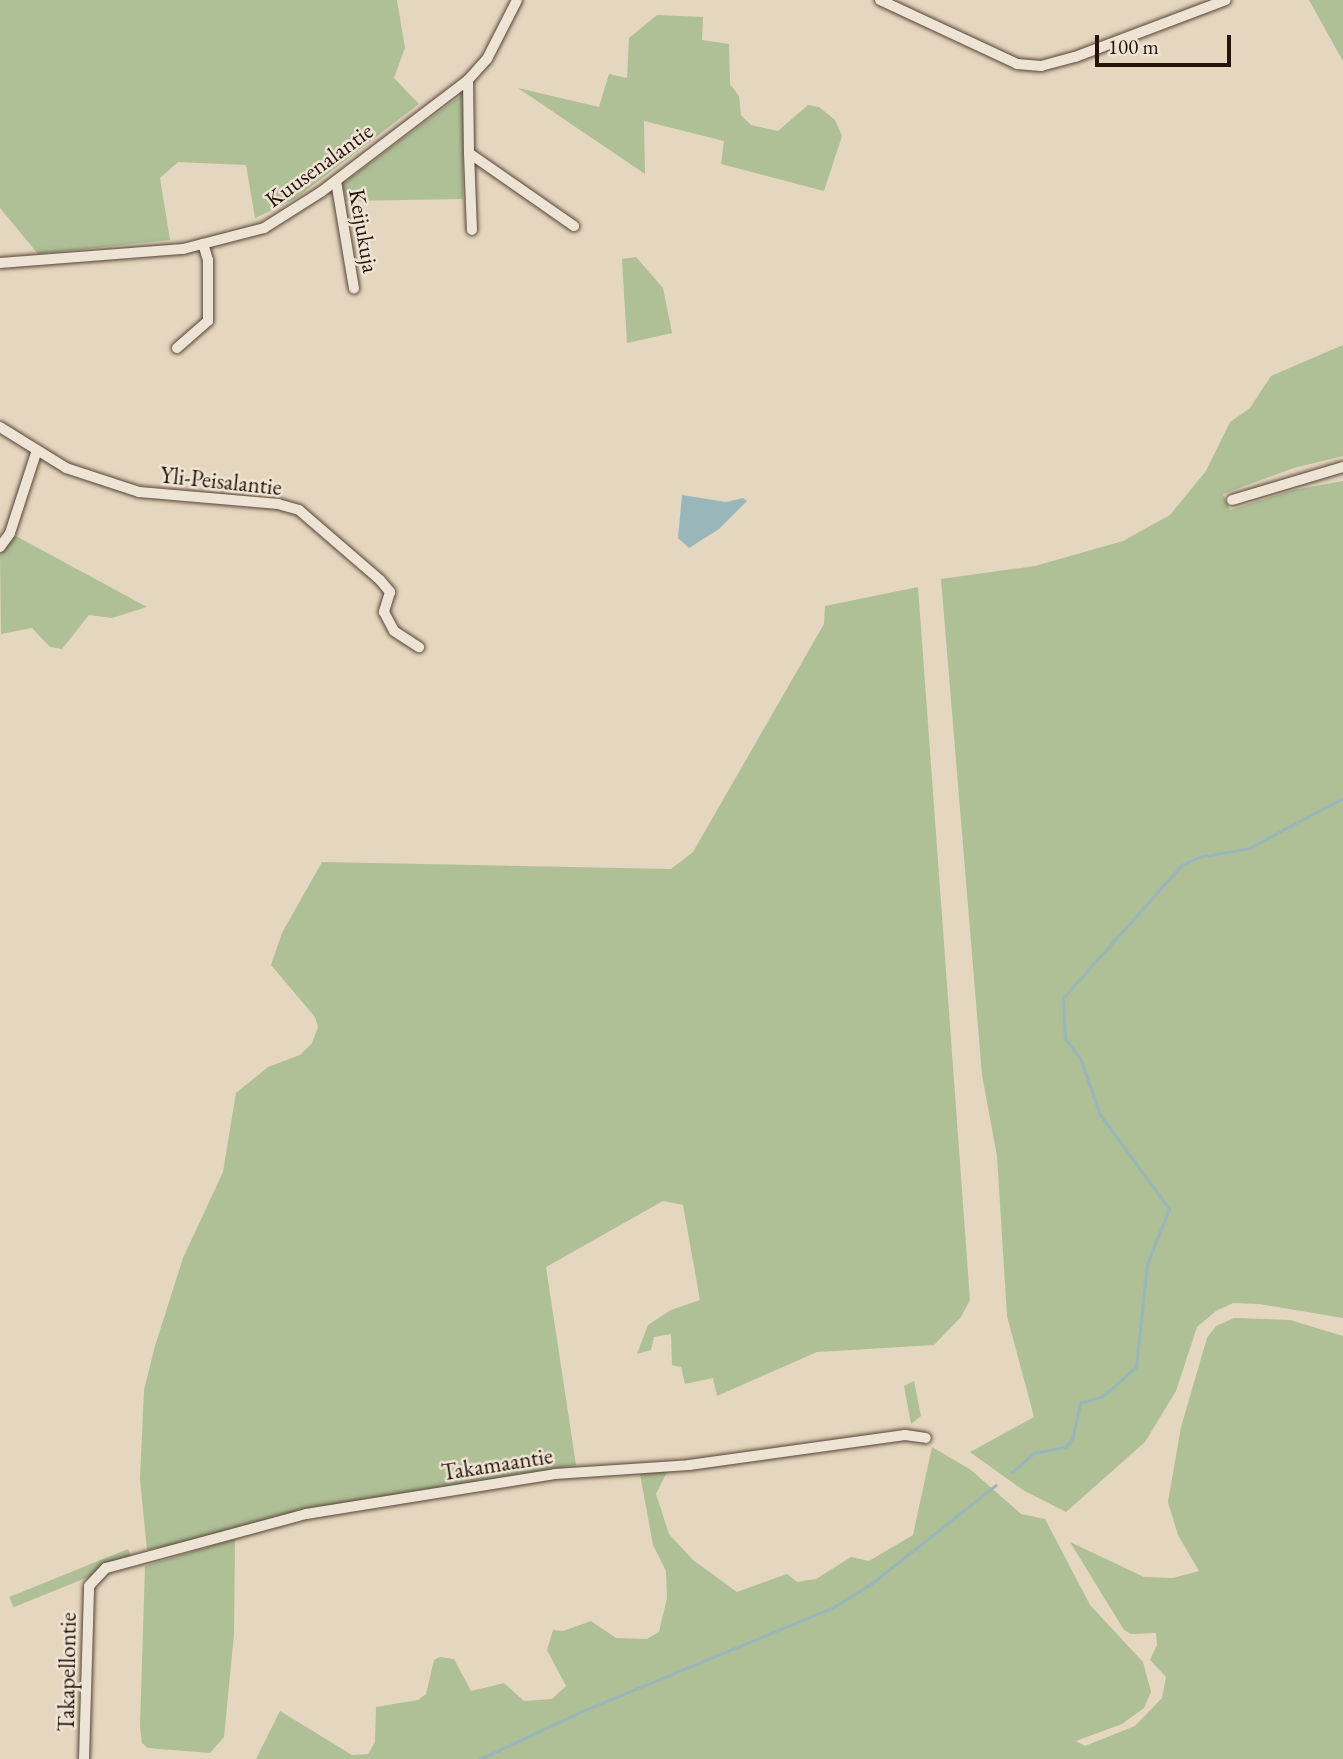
<!DOCTYPE html>
<html>
<head>
<meta charset="utf-8">
<style>
  body { margin:0 }
  #map { position:relative; width:1343px; height:1759px; overflow:hidden; background:#e5d6bf; font-family:"EB Garamond",serif }
  div>[style] { position:absolute }
  .green>* { inset:0; background:#afbf96; transform-origin:0 0 }
  .water>* { inset:0; background:#99b7bb }
  .stream>* { height:2.5px; margin:-1.25px; padding:0 1.25px; transform-origin:1.25px; border-radius:1.25px; background:#99b7bb }
  .roads { filter:drop-shadow(0 0 2px #554336) drop-shadow(0 0 2px #554336) }
  .minor>* { height:10px; margin:-5px; padding:0 5px; transform-origin:5px; border-radius:5px; background:#eee4d5 }
  span { translate:-50% -50%; white-space:nowrap; text-align:center; line-height:1.15; -webkit-text-stroke:5px #eee4d5; paint-order:stroke }
  .street-label { font-size:23px; color:#251209 }
  .scale { position:absolute; left:1095px; top:35px; width:136px; height:32px; box-sizing:border-box; border:4px solid #251209; border-top:0; padding-left:9px; font-size:21px; line-height:24px; white-space:nowrap; color:#251209; -webkit-text-stroke:5px #eee4d5; paint-order:stroke }
</style>
</head>
<body>
<div id="map">
  <div class="green">
    <i style="clip-path:polygon(0 0,397px 0,405px 48px,394px 78px,419px 104px,295px 199px,255px 218px,246px 165px,178px 162px,160px 178px,170px 240px,38px 254px,0 208px)"></i>
    <i style="clip-path:polygon(1309px 0,1343px 0,1343px 61px)"></i>
    <i style="clip-path:polygon(657px 15px,703px 17px,702px 40px,729px 44px,730px 84px,739px 96px,741px 115px,751px 125px,778px 131px,808px 105px,819px 107px,835px 120px,842px 136px,824px 191px,721px 164px,724px 141px,644px 121px,645px 174px,518px 88px,599px 107px,609px 74px,627px 78px,629px 38px)"></i>
    <i style="clip-path:polygon(463px 94px,463px 199px,347px 201px,342px 184px)"></i>
    <i style="clip-path:polygon(636px 257px,663px 288px,672px 333px,627px 343px,622px 259px)"></i>
    <i style="clip-path:polygon(1343px 345px,1343px 456px,1294px 468px,1223px 494px,1230px 510px,1293px 490px,1343px 481px,1343px 1318px,1259px 1304px,1233px 1303px,1216px 1311px,1197px 1327px,1176px 1391px,1145px 1442px,1066px 1512px,1023px 1490px,970px 1452px,1034px 1417px,1007px 1316px,997px 1156px,982px 1075px,941px 579px,1035px 566px,1123px 541px,1170px 515px,1206px 471px,1230px 422px,1250px 408px,1271px 376px)"></i>
    <i style="clip-path:polygon(14px 535px,147px 607px,112px 618px,89px 615px,62px 649px,50px 647px,32px 628px,1px 634px,0 554px)"></i>
    <i style="clip-path:polygon(918px 587px,970px 1300px,961px 1317px,934px 1345px,817px 1352px,717px 1396px,713px 1378px,685px 1384px,681px 1367px,672px 1365px,671px 1334px,654px 1337px,651px 1350px,637px 1354px,648px 1325px,671px 1310px,700px 1300px,683px 1205px,663px 1201px,546px 1267px,576px 1465px,147px 1550px,140px 1479px,144px 1390px,155px 1346px,183px 1258px,223px 1172px,236px 1093px,268px 1067px,300px 1055px,312px 1043px,318px 1027px,315px 1017px,271px 965px,282px 933px,322px 862px,671px 869px,693px 852px,824px 624px,825px 606px)"></i>
    <i style="clip-path:polygon(1234px 1318px,1290px 1320px,1343px 1336px,1343px 1759px,256px 1759px,280px 1711px,352px 1755px,368px 1754px,375px 1742px,376px 1707px,418px 1700px,426px 1694px,434px 1660px,440px 1657px,454px 1659px,471px 1691px,504px 1683px,524px 1701px,552px 1699px,566px 1686px,547px 1650px,553px 1630px,563px 1631px,591px 1621px,616px 1638px,647px 1639px,659px 1632px,667px 1598px,666px 1571px,653px 1545px,640px 1474px,668px 1470px,656px 1494px,669px 1534px,693px 1560px,737px 1592px,787px 1574px,797px 1582px,816px 1579px,851px 1557px,869px 1561px,913px 1535px,932px 1447px,971px 1470px,1021px 1514px,1045px 1519px,1090px 1605px,1143px 1662px,1151px 1692px,1144px 1708px,1122px 1724px,1076px 1741px,1085px 1746px,1135px 1726px,1162px 1698px,1166px 1677px,1150px 1660px,1157px 1645px,1156px 1633px,1131px 1634px,1124px 1630px,1070px 1542px,1144px 1577px,1173px 1578px,1199px 1571px,1178px 1535px,1168px 1502px,1181px 1427px,1207px 1338px,1216px 1326px)"></i>
    <i style="clip-path:polygon(914px 1381px,921px 1416px,911px 1424px,904px 1386px)"></i>
    <i style="clip-path:polygon(235px 1539px,234px 1634px,224px 1737px,210px 1753px,148px 1748px,142px 1743px,140px 1727px,145px 1566px)"></i>
    <i style="left:128px;top:1549px;width:11px;height:128px;rotate:68deg"></i>
  </div>
  <div class="water">
    <i style="clip-path:polygon(682px 495px,726px 502px,743px 498px,747px 501px,719px 529px,689px 548px,678px 538px)"></i>
  </div>
  <div class="stream">
    <i style="left:1011px;top:1473px;width:30px;rotate:-41deg"></i>
    <i style="left:1034px;top:1453px;width:32px;rotate:-11deg"></i>
    <i style="left:1065px;top:1447px;width:11px;rotate:-49deg"></i>
    <i style="left:1072px;top:1439px;width:37px;rotate:-77deg"></i>
    <i style="left:1080px;top:1403px;width:24px;rotate:-17deg"></i>
    <i style="left:1103px;top:1396px;width:44px;rotate:-41.3deg"></i>
    <i style="left:1136px;top:1367px;width:104px;rotate:-83.9deg"></i>
    <i style="left:1147px;top:1264px;width:59px;rotate:-68.2deg"></i>
    <i style="left:1169px;top:1209px;width:117px;rotate:-126.3deg"></i>
    <i style="left:1100px;top:1115px;width:60px;rotate:-109.3deg"></i>
    <i style="left:1080px;top:1058px;width:24px;rotate:-128deg"></i>
    <i style="left:1065px;top:1039px;width:41px;rotate:-92.8deg"></i>
    <i style="left:1063px;top:998px;width:178px;rotate:-48.2deg"></i>
    <i style="left:1182px;top:865px;width:19px;rotate:-25deg"></i>
    <i style="left:1199px;top:857px;width:51px;rotate:-10.2deg"></i>
    <i style="left:1249px;top:848px;width:106px;rotate:-28deg"></i>
    <i style="left:480px;top:1759px;width:108px;rotate:-25.1deg"></i>
    <i style="left:578px;top:1713px;width:275px;rotate:-22.5deg"></i>
    <i style="left:832px;top:1608px;width:46px;rotate:-31.6deg"></i>
    <i style="left:871px;top:1584px;width:159px;rotate:-38.4deg"></i>
  </div>
  <div class="roads">
    <div class="minor">
      <i style="left:880px;top:0;width:151px;rotate:25deg"></i>
      <i style="left:1017px;top:64px;width:24px;rotate:5deg"></i>
      <i style="left:1041px;top:66px;width:35px;rotate:-15deg"></i>
      <i style="left:1075px;top:57px;width:161px;rotate:-20.7deg"></i>
      <i style="left:468px;top:80px;width:73px;rotate:89.2deg"></i>
      <i style="left:469px;top:153px;width:128px;rotate:34.8deg"></i>
      <i style="left:469px;top:153px;width:77px;rotate:87.8deg"></i>
      <i style="left:336px;top:181px;width:109px;rotate:80.5deg"></i>
      <i style="left:0;top:263px;width:184px;rotate:-4.4deg"></i>
      <i style="left:183px;top:249px;width:84px;rotate:-14.5deg"></i>
      <i style="left:264px;top:228px;width:67px;rotate:-32.3deg"></i>
      <i style="left:321px;top:192px;width:185px;rotate:-37.3deg"></i>
      <i style="left:468px;top:80px;width:28px;rotate:-48deg"></i>
      <i style="left:487px;top:59px;width:66px;rotate:-63deg"></i>
      <i style="left:177px;top:348px;width:41px;rotate:-41.1deg"></i>
      <i style="left:208px;top:321px;width:61px;rotate:-90deg"></i>
      <i style="left:208px;top:260px;width:17px;rotate:-107deg"></i>
      <i style="left:0;top:427px;width:78px;rotate:31.8deg"></i>
      <i style="left:66px;top:468px;width:77px;rotate:18.2deg"></i>
      <i style="left:139px;top:492px;width:140px;rotate:4.9deg"></i>
      <i style="left:278px;top:504px;width:22px;rotate:16deg"></i>
      <i style="left:299px;top:510px;width:107px;rotate:40.8deg"></i>
      <i style="left:380px;top:580px;width:16px;rotate:50deg"></i>
      <i style="left:390px;top:592px;width:21px;rotate:107deg"></i>
      <i style="left:384px;top:612px;width:21px;rotate:62deg"></i>
      <i style="left:394px;top:631px;width:30px;rotate:33deg"></i>
      <i style="left:1232px;top:500px;width:116px;rotate:-16.6deg"></i>
      <i style="left:0;top:547px;width:17px;rotate:-54deg"></i>
      <i style="left:10px;top:533px;width:84px;rotate:-72deg"></i>
      <i style="left:84px;top:1759px;width:173px;rotate:-88.3deg"></i>
      <i style="left:89px;top:1586px;width:25px;rotate:-47deg"></i>
      <i style="left:106px;top:1568px;width:207px;rotate:-15.1deg"></i>
      <i style="left:306px;top:1514px;width:252px;rotate:-9.1deg"></i>
      <i style="left:555px;top:1474px;width:134px;rotate:-3.8deg"></i>
      <i style="left:689px;top:1465px;width:218px;rotate:-7.9deg"></i>
      <i style="left:905px;top:1435px;width:21px;rotate:8deg"></i>
    </div>
  </div>
  <div class="street-label">
    <span style="left:319px;top:165px;rotate:-36deg">Kuusenalantie</span>
    <span style="left:364px;top:231px;rotate:80deg">Keijukuja</span>
    <span style="left:221px;top:481px;rotate:6deg">Yli-Peisalantie</span>
    <span style="left:497px;top:1464px;rotate:-9deg">Takamaantie</span>
    <span style="left:67px;top:1672px;rotate:-89deg">Takapellontie</span>
  </div>
  <div class="scale">100 m</div>
</div>
</body>
</html>
